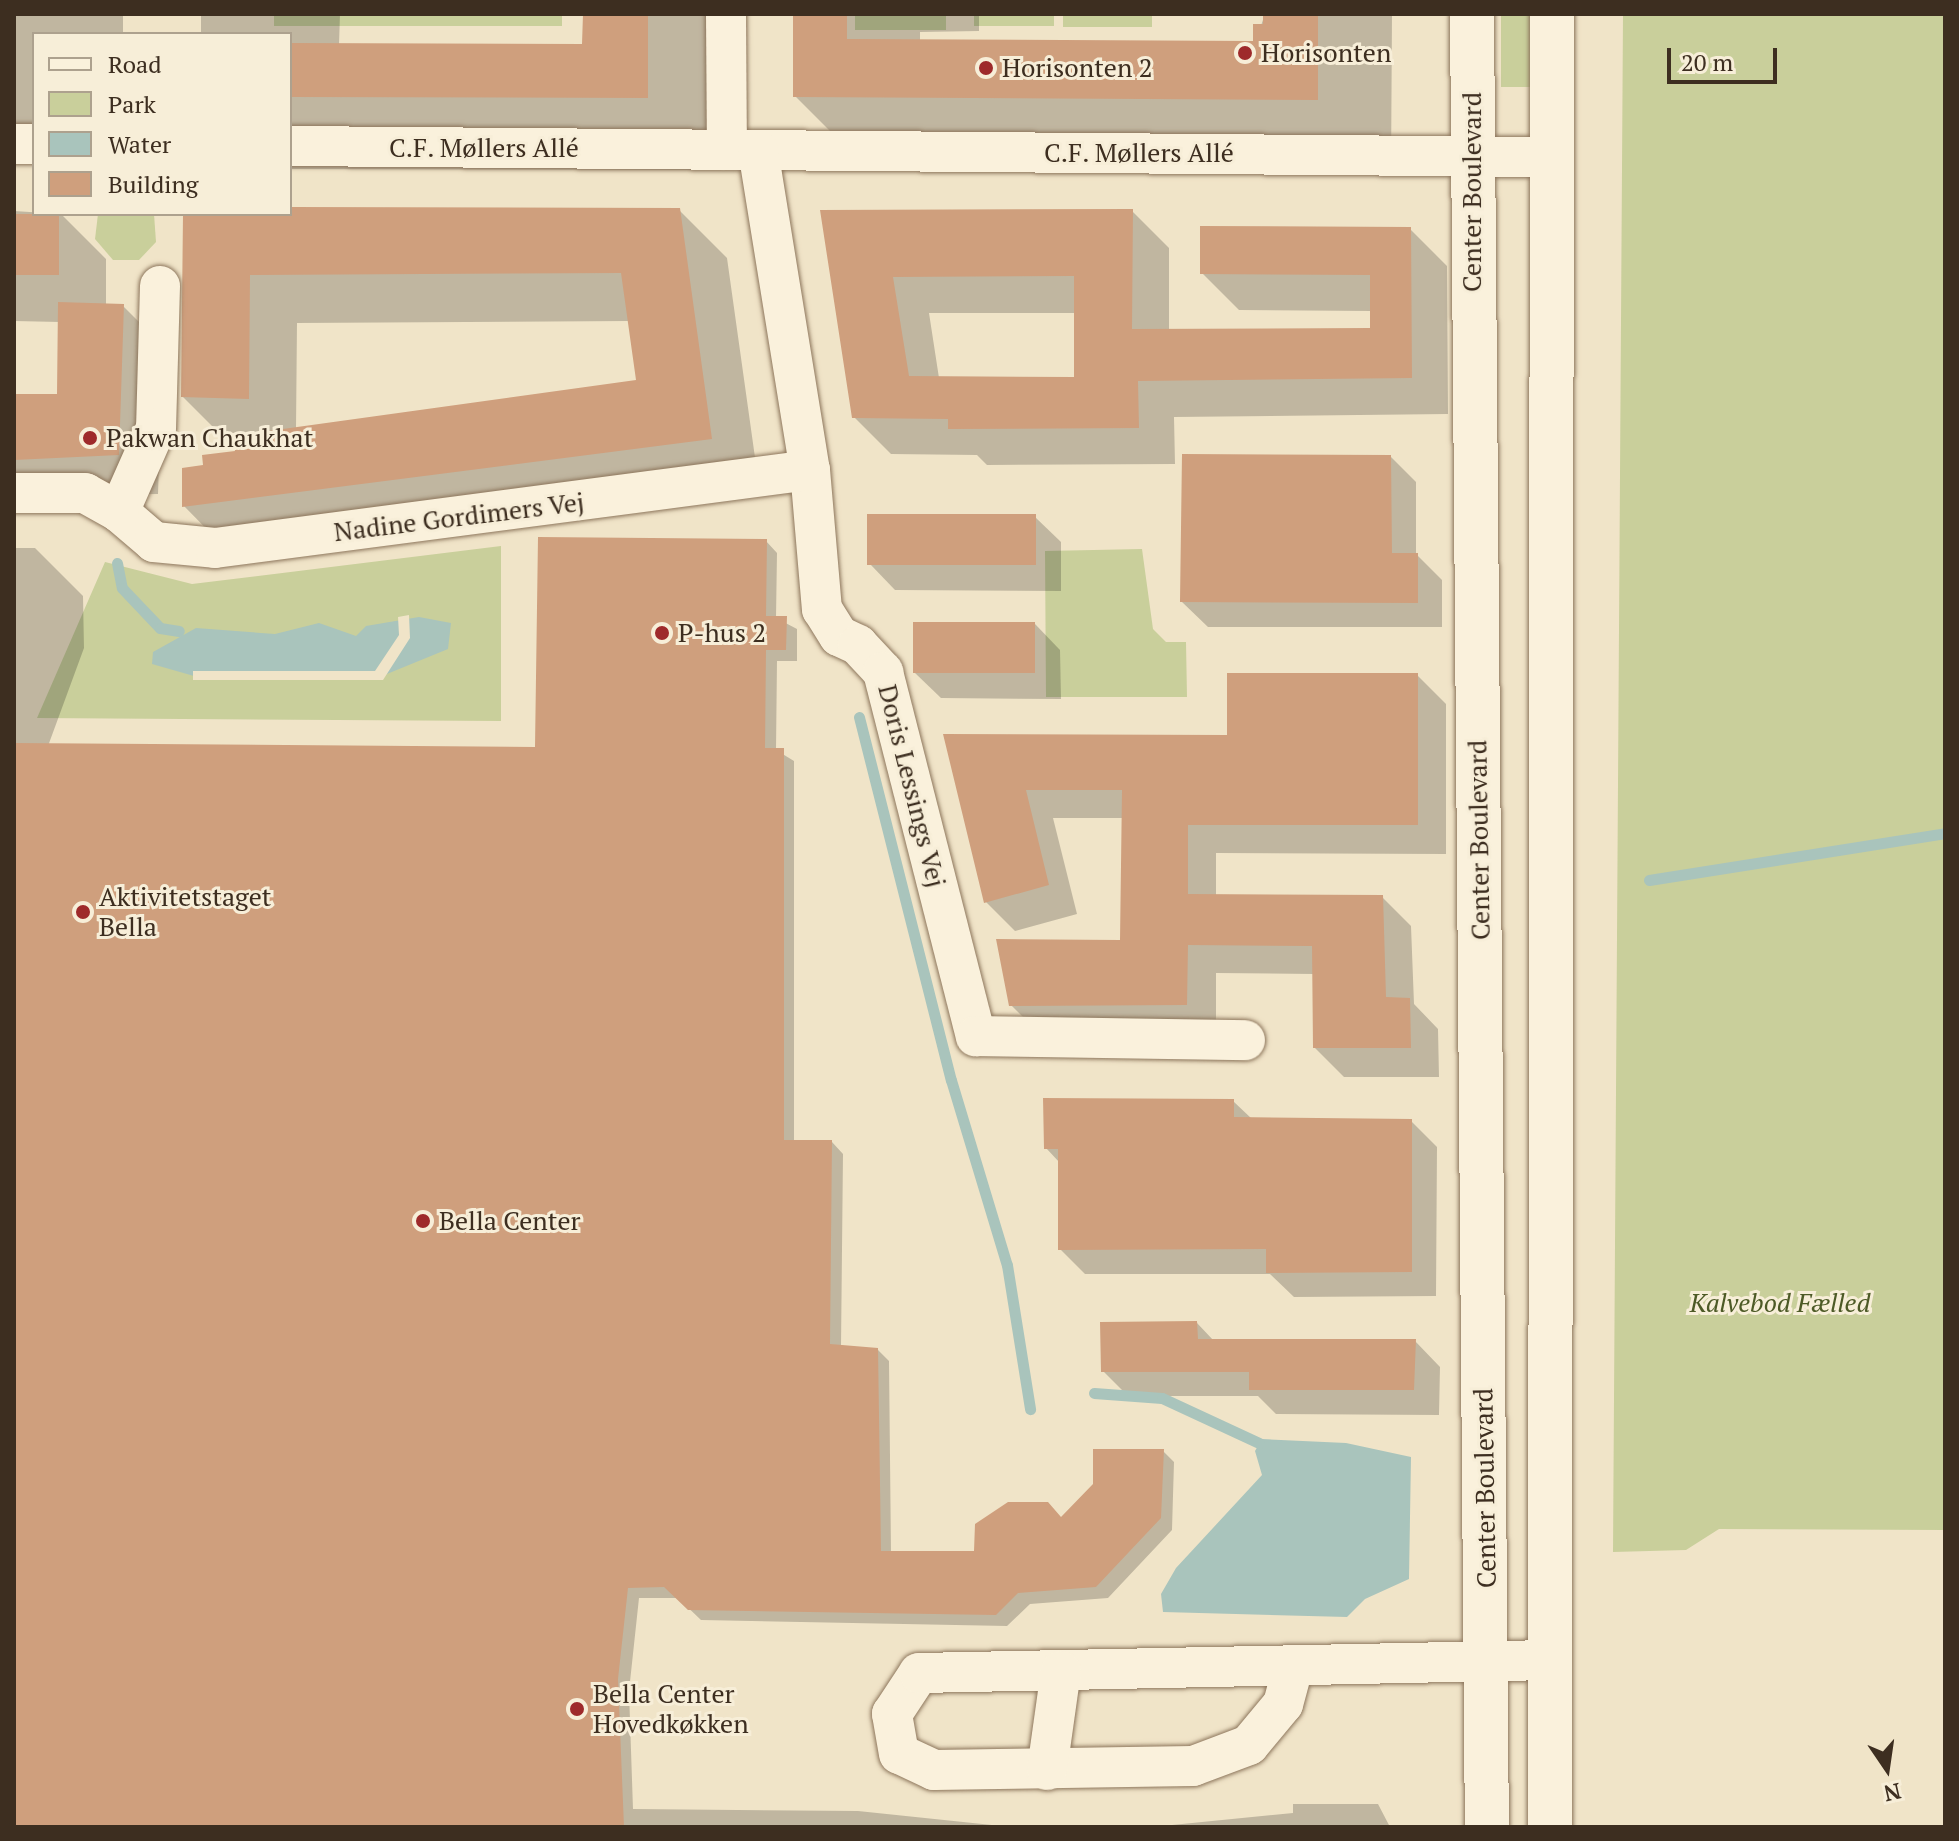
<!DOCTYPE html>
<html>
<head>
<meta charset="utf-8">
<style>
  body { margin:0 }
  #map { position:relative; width:1959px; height:1841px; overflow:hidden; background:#f0e4c8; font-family:"PT Serif",serif }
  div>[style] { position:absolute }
  .green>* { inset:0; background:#c9cf9b; transform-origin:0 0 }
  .water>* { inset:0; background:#a9c4bc }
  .pier>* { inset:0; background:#f0e4c8 }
  .shadow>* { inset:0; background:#0003 }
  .stream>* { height:11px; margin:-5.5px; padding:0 5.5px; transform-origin:5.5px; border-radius:5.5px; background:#a9c4bc }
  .building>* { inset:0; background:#cf9f7d; transform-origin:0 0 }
  .roads { filter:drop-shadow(0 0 2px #8d765c) drop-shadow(0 0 2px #8d765c) }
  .street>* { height:40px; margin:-20px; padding:0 20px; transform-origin:20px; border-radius:20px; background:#faf1dc }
  .secondary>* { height:44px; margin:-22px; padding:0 22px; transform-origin:22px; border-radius:22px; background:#faf1dc }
  .dots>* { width:22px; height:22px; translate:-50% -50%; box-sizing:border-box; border:4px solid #f7eed8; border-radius:50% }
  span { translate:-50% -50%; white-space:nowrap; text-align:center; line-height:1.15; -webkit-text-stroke:6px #f7eed8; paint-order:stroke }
  .poi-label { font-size:26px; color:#3d2e20 }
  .left { translate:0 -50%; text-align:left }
  .street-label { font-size:26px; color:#3d2e20 }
  .park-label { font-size:26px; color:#4d5a26; font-style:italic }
  .frame { position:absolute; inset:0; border:16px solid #3d2e20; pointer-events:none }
  .legend { position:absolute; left:32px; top:32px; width:260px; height:184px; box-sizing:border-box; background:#f7eed8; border:2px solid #ada18e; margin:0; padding:10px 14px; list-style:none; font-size:24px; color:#3d2e20 }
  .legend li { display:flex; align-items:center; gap:16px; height:40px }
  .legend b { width:40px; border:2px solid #ada18e }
  .north { position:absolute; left:1847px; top:1729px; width:80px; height:80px; -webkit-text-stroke:6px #f7eed8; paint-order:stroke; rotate:167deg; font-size:22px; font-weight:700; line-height:32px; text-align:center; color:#3d2e20 }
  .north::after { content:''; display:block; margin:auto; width:28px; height:36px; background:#3d2e20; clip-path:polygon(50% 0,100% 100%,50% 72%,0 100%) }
  .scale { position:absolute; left:1667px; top:48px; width:110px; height:36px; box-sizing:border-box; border:4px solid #3d2e20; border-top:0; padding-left:10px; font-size:24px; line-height:28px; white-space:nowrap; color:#3d2e20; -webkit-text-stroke:6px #f7eed8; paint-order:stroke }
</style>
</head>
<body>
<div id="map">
  <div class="green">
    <i style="left:274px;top:14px;width:288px;height:12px"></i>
    <i style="left:855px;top:14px;width:91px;height:16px"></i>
    <i style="left:974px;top:14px;width:80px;height:12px"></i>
    <i style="left:1063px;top:14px;width:89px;height:13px"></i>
    <i style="left:1501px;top:14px;width:30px;height:73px"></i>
    <i style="clip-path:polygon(1623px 14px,1945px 14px,1945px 1530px,1719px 1529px,1686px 1550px,1613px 1552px)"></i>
    <i style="clip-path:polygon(98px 214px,154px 214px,156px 242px,139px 260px,113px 260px,95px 239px)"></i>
    <i style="clip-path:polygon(501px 546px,501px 721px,37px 718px,105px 562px,192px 584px)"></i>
    <i style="clip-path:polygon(1142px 549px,1153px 629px,1166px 642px,1186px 642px,1187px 697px,1046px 697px,1045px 551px)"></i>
  </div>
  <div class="water">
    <i style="clip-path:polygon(419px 617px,451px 623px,448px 649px,382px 676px,194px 676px,152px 664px,153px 652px,196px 628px,275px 634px,319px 623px,356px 636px,366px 626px)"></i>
    <i style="clip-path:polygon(1262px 1439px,1346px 1443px,1411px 1457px,1409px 1579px,1365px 1599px,1347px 1617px,1163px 1612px,1161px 1594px,1176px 1568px,1262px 1475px,1255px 1451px)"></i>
  </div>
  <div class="pier">
    <i style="clip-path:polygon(409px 615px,410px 638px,383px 680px,193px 680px,193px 671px,375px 671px,399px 635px,398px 617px)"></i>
  </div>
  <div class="shadow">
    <i style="clip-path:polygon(14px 14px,123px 14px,123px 34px,34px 34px,34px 161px,14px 160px)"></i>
    <i style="clip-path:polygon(201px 14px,340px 14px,339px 45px,584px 46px,585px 14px,721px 14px,720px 170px,290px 169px,290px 34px,201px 34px)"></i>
    <i style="clip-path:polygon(795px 14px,979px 14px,979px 31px,920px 32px,920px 42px,1255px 43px,1265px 14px,1392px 14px,1391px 173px,869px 170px,795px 96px)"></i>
    <i style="clip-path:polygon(evenodd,290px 208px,679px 210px,727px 258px,759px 486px,232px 555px,184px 506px,205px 466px,238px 452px,183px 397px,185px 214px,290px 214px,290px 208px,630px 321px,638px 382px,296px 429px,297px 323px,630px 321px)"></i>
    <i style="clip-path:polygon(14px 211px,61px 214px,106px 259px,106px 306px,123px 306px,163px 346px,158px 494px,14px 496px,14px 396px,59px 396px,60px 322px,14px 321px)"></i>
    <i style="clip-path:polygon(evenodd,1132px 211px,1169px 248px,1169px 331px,1372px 330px,1372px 311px,1239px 310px,1202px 273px,1410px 229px,1447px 266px,1448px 414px,1174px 417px,1175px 464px,987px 465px,977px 455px,891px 454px,854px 417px,822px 212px,1132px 211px,929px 313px,1076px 313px,1076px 379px,939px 378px,929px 313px)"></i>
    <i style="clip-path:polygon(1391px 457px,1416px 482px,1416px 554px,1442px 580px,1442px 627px,1208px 627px,1182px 602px)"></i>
    <i style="clip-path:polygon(1035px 517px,1061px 542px,1061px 591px,895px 590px,870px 564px)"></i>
    <i style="clip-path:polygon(766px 541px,777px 553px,776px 618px,797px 629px,797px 661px,777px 661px,776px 750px,794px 761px,794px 1142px,832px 1142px,843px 1154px,841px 1347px,878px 1350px,889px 1361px,891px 1553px,976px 1553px,1062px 1519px,1163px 1451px,1174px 1462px,1172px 1530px,1108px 1598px,1030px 1604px,1007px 1626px,701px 1620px,678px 1598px,639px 1598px,629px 1691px,633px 1809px,858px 1811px,1011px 1827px,14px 1827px,14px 548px,35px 548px,83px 596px,84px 648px,48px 746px,537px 749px)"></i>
    <i style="clip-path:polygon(1035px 624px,1060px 650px,1061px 699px,941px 698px,915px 673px)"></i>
    <i style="clip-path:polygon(1417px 675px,1446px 704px,1446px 854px,1216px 853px,1216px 896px,1382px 897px,1411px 926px,1414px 1004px,1438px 1029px,1439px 1077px,1344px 1077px,1315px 1048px,1314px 974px,1216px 973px,1216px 1033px,1040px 1034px,1011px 1005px,1122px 942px,1123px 818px,1053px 818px,1077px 914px,1015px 931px,986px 902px,946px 736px,1229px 737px)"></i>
    <i style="clip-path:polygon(1233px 1101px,1252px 1119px,1411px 1121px,1437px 1147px,1436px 1296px,1294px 1297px,1270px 1274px,1085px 1274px,1060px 1249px,1060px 1163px,1046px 1148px)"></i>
    <i style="clip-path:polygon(1197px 1323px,1214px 1341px,1415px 1341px,1440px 1367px,1439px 1415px,1276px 1414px,1258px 1396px,1128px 1396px,1103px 1371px)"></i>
    <i style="clip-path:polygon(1293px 1804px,1378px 1804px,1390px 1827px,1152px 1827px,1293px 1813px)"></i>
  </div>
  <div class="stream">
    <i style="left:117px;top:563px;width:25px;rotate:79deg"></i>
    <i style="left:122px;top:588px;width:55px;rotate:46.5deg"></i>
    <i style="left:160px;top:628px;width:19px;rotate:9deg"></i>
    <i style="left:859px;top:717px;width:374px;rotate:75.8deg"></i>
    <i style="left:951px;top:1080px;width:193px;rotate:73.2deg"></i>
    <i style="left:1007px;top:1265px;width:146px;rotate:80.9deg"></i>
    <i style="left:1649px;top:880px;width:300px;rotate:-9deg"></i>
    <i style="left:1094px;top:1393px;width:68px;rotate:4.2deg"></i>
    <i style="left:1162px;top:1398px;width:107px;rotate:24.9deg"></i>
  </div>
  <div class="building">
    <i style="clip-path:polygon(583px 14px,648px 14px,648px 98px,290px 97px,290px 43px,582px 44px)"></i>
    <i style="clip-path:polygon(793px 14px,847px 14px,847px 39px,1253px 41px,1253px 24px,1263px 24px,1263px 14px,1318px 14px,1318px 100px,793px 97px)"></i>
    <i style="clip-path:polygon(290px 207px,680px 208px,712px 439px,182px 507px,182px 468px,203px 465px,202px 455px,235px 451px,232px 436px,636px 380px,621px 273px,250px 275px,249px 399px,181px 397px,183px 214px,290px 214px)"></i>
    <i style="clip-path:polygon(evenodd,1133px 209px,1132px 329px,1370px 328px,1370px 275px,1200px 274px,1200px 226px,1411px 227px,1412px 378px,1138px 381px,1139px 428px,948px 429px,948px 419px,852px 418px,820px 210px,1133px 209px,1074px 276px,1074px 377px,909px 376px,893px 277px,1074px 276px)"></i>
    <i style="left:14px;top:214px;width:45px;height:61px"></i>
    <i style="clip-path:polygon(58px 302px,124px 304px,119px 455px,14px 460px,14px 394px,57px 394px)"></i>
    <i style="clip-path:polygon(1182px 454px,1391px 455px,1392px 553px,1418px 553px,1418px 603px,1180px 602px)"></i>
    <i style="left:867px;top:514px;width:169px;height:51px"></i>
    <i style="clip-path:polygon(538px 537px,767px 539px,766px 616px,787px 616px,786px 650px,766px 650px,765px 748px,784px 748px,784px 1140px,832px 1140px,830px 1344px,878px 1348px,881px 1551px,974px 1551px,975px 1524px,1008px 1502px,1048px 1502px,1061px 1517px,1093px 1484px,1093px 1449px,1164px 1449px,1161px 1518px,1096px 1587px,1018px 1593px,996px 1615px,688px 1610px,664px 1587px,628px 1588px,618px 1679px,624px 1827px,14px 1827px,14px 743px,535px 747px)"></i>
    <i style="left:913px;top:622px;width:122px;height:51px"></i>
    <i style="clip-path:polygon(1227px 673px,1418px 673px,1418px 825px,1188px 825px,1188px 894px,1383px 895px,1386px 997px,1410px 998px,1411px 1048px,1313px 1048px,1312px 946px,1188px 945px,1187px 1005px,1009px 1006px,996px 939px,1120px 940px,1122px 790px,1026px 790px,1049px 885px,984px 903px,943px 734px,1227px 735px)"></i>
    <i style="clip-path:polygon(1043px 1098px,1234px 1099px,1234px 1117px,1412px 1119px,1412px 1272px,1266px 1273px,1266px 1249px,1058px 1250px,1058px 1149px,1044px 1149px)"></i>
    <i style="clip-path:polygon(1197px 1321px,1198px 1339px,1416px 1339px,1414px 1390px,1249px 1390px,1249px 1372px,1101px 1372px,1100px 1322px)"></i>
  </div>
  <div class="roads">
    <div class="street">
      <i style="left:726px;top:14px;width:136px;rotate:89.6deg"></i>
      <i style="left:14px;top:144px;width:20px"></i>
      <i style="left:290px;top:146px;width:1261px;rotate:0.5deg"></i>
      <i style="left:758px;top:150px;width:324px;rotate:80.8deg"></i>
      <i style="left:810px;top:470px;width:140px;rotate:85.1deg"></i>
      <i style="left:822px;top:609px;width:32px;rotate:58deg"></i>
      <i style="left:839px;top:636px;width:21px;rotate:25deg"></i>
      <i style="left:858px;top:645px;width:37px;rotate:47deg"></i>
      <i style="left:883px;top:672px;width:376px;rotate:75.7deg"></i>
      <i style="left:976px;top:1036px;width:269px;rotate:0.9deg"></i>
      <i style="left:160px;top:286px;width:142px;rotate:91.6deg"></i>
      <i style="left:156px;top:428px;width:92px;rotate:113.8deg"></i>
      <i style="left:119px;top:512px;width:46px;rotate:40.6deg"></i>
      <i style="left:154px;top:542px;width:61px;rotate:5.6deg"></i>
      <i style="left:215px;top:548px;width:600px;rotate:-7.47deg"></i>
      <i style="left:14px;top:493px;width:71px"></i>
      <i style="left:85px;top:493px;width:39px;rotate:29deg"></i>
      <i style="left:1293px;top:1667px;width:38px;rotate:105deg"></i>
      <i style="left:1283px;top:1704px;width:53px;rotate:129.7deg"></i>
      <i style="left:1249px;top:1745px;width:60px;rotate:159.4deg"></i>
      <i style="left:1193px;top:1766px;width:259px;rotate:179.1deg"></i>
      <i style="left:934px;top:1770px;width:38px;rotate:-155deg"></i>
      <i style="left:899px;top:1754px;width:41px;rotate:-99.9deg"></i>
      <i style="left:892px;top:1714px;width:49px;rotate:-56.6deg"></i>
      <i style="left:919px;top:1673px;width:631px;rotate:-1.18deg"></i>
      <i style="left:1047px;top:1770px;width:100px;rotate:-82deg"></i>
    </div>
    <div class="secondary">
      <i style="left:1472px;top:14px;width:1813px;rotate:89.53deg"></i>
      <i style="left:1550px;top:1827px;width:1813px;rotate:-89.94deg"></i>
    </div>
  </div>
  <div class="dots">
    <i style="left:1245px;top:53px;background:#9e2a2b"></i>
    <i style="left:986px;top:68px;background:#9e2a2b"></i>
    <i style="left:90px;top:438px;background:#9e2a2b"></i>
    <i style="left:662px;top:633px;background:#9e2a2b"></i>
    <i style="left:83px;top:912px;background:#9e2a2b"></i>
    <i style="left:423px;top:1221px;background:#9e2a2b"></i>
    <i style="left:577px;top:1709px;background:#9e2a2b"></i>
  </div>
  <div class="poi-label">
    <span class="left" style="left:1261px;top:53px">Horisonten</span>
    <span class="left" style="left:1002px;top:68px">Horisonten 2</span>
    <span class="left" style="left:106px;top:438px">Pakwan Chaukhat</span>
    <span class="left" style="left:678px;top:633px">P-hus 2</span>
    <span class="left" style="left:99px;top:912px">Aktivitetstaget<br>Bella</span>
    <span class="left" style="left:439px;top:1221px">Bella Center</span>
    <span class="left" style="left:593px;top:1709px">Bella Center<br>Hovedkøkken</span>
  </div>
  <div class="street-label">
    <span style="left:484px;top:148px">C.F. Møllers Allé</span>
    <span style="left:1139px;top:153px">C.F. Møllers Allé</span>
    <span style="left:1472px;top:192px;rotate:-90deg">Center Boulevard</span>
    <span style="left:459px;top:517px;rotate:-7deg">Nadine Gordimers Vej</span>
    <span style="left:912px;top:786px;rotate:76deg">Doris Lessings Vej</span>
    <span style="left:1479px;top:840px;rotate:-91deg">Center Boulevard</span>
    <span style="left:1485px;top:1488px;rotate:-91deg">Center Boulevard</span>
  </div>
  <div class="park-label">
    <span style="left:1780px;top:1303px">Kalvebod Fælled</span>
  </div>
  <div class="frame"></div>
  <ul class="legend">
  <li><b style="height:10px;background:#faf1dc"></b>Road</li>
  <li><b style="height:22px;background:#c9cf9b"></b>Park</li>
  <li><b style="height:22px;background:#a9c4bc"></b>Water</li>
  <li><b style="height:22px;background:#cf9f7d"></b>Building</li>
  </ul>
  <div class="north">N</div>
  <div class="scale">20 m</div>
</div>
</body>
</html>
